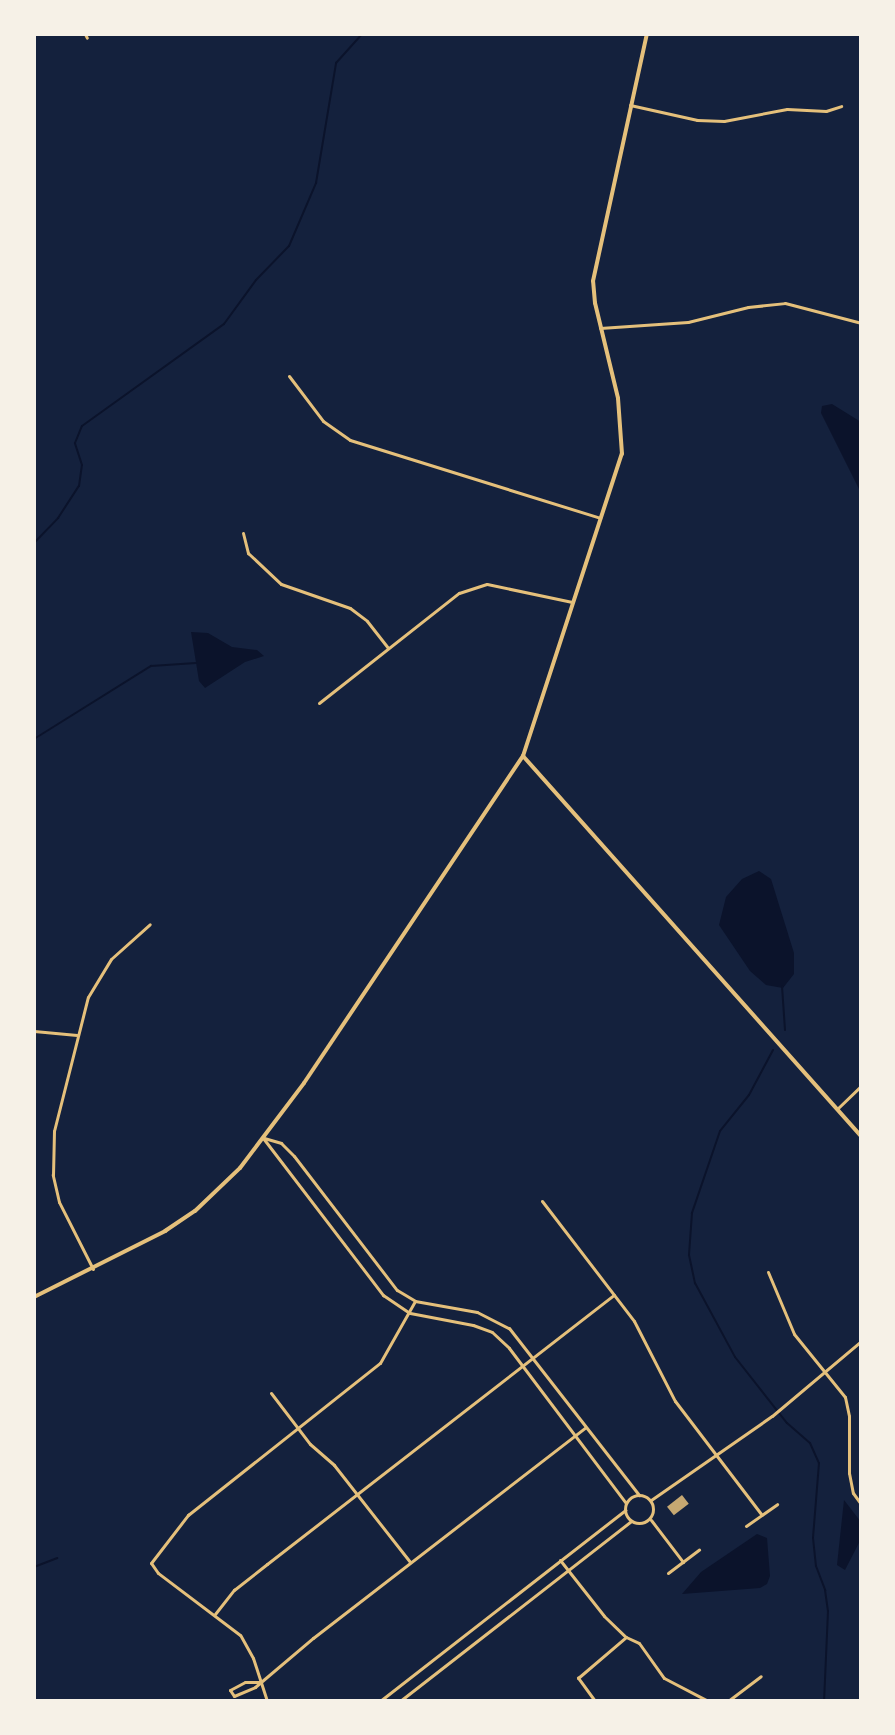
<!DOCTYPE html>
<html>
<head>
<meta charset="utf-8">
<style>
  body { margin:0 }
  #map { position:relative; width:895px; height:1735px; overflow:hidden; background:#14213d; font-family:"Space Grotesk",sans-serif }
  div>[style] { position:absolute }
  .water>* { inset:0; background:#0b132b }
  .stream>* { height:2px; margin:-1px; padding:0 1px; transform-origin:1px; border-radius:1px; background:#0b132b }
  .building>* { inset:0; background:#c6a872; transform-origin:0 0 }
  .minor>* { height:3px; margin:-1.5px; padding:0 1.5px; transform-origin:1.5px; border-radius:1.5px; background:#e5c07b }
  .minor>.ring { margin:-1.5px; padding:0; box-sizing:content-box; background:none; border:3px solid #e5c07b; border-radius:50% }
  .tertiary>* { height:4px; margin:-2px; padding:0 2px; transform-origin:2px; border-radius:2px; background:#e5c07b }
  .secondary>* { height:4px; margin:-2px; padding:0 2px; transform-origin:2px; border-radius:2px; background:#e5c07b }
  span { translate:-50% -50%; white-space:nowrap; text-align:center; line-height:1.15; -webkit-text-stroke:6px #f6f1e7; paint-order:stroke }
  .frame { position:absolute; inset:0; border:36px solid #f6f1e7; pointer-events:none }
</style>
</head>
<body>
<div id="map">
  <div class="water">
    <i style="clip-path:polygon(832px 404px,861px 422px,860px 491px,821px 413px,822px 406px)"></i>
    <i style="clip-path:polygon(191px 632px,208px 633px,232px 647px,257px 650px,264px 656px,245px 662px,205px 688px,199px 681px)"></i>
    <i style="clip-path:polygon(759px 871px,771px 879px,794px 953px,794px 974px,783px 988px,766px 985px,750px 971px,719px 925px,726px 897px,742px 879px)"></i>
    <i style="clip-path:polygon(844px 1500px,861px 1522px,861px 1539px,845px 1570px,837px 1565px)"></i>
    <i style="clip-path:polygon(757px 1534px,767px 1538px,770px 1576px,767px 1584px,760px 1588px,682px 1594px,701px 1572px)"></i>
  </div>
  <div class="stream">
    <i style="left:34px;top:543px;width:35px;rotate:-46deg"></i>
    <i style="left:58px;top:518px;width:38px;rotate:-57deg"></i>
    <i style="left:79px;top:486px;width:21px;rotate:-82deg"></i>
    <i style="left:82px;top:465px;width:23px;rotate:-108deg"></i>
    <i style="left:75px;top:443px;width:18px;rotate:-68deg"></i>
    <i style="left:82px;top:426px;width:175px;rotate:-35.7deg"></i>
    <i style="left:224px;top:324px;width:54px;rotate:-54deg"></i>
    <i style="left:256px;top:280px;width:47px;rotate:-45.9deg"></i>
    <i style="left:289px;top:246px;width:69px;rotate:-66.8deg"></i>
    <i style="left:316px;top:183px;width:122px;rotate:-80.5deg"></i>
    <i style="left:336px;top:63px;width:39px;rotate:-48deg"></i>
    <i style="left:34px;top:739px;width:138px;rotate:-32deg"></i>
    <i style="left:151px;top:666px;width:45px;rotate:-3.8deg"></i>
    <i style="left:782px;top:986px;width:44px;rotate:86.1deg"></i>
    <i style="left:773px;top:1050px;width:51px;rotate:118.1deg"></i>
    <i style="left:749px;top:1095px;width:46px;rotate:128.9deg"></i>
    <i style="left:720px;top:1131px;width:87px;rotate:108.9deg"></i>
    <i style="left:692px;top:1213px;width:42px;rotate:94.1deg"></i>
    <i style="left:689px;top:1255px;width:29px;rotate:78deg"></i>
    <i style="left:695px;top:1283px;width:84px;rotate:61.6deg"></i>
    <i style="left:735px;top:1357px;width:84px;rotate:51.8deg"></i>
    <i style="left:787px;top:1423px;width:30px;rotate:41deg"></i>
    <i style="left:810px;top:1443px;width:22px;rotate:66deg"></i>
    <i style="left:819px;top:1463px;width:75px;rotate:94.6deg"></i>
    <i style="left:813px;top:1538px;width:28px;rotate:84deg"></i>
    <i style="left:816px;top:1566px;width:26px;rotate:69deg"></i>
    <i style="left:825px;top:1590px;width:21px;rotate:82deg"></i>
    <i style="left:828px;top:1611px;width:90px;rotate:92.5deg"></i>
    <i style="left:34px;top:1567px;width:25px;rotate:-21deg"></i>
  </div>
  <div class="building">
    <i style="left:682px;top:1495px;width:11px;height:19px;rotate:52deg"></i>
  </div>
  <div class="minor">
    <i style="left:85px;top:34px;width:4px;rotate:63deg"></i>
    <i style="left:630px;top:105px;width:69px;rotate:12.6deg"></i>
    <i style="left:697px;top:120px;width:27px;rotate:2deg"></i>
    <i style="left:724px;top:121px;width:64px;rotate:-10.8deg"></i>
    <i style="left:787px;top:109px;width:39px;rotate:3deg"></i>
    <i style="left:826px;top:111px;width:16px;rotate:-18deg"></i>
    <i style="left:600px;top:328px;width:88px;rotate:-3.9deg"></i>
    <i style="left:688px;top:322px;width:62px;rotate:-14deg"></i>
    <i style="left:748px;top:307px;width:37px;rotate:-6deg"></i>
    <i style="left:785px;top:303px;width:79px;rotate:14.7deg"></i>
    <i style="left:289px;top:376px;width:56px;rotate:52.9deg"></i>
    <i style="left:323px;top:421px;width:33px;rotate:35deg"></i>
    <i style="left:350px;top:440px;width:262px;rotate:17.3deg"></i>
    <i style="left:243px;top:533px;width:21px;rotate:76deg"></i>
    <i style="left:248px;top:553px;width:45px;rotate:43.2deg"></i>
    <i style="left:281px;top:584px;width:73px;rotate:19.2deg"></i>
    <i style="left:350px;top:608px;width:21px;rotate:37deg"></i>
    <i style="left:367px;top:621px;width:34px;rotate:52deg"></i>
    <i style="left:319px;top:703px;width:178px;rotate:-38.2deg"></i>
    <i style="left:459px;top:593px;width:29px;rotate:-18deg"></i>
    <i style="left:487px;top:584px;width:87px;rotate:12deg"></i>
    <i style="left:34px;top:1031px;width:43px;rotate:5.3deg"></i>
    <i style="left:837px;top:1109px;width:33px;rotate:-44deg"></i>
    <i style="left:263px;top:1138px;width:198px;rotate:52.6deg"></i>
    <i style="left:383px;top:1295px;width:32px;rotate:34deg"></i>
    <i style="left:410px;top:1313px;width:64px;rotate:10.8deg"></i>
    <i style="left:473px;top:1325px;width:20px;rotate:20deg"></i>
    <i style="left:492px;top:1332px;width:23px;rotate:43deg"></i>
    <i style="left:509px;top:1348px;width:194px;rotate:53deg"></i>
    <i style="left:264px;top:1138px;width:18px;rotate:16deg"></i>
    <i style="left:281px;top:1143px;width:18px;rotate:45deg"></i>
    <i style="left:294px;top:1156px;width:169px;rotate:52.5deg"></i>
    <i style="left:397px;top:1290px;width:21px;rotate:31deg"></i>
    <i style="left:415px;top:1301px;width:63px;rotate:10.1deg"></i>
    <i style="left:477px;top:1312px;width:36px;rotate:27deg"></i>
    <i style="left:509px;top:1328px;width:212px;rotate:52.1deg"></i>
    <i style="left:542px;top:1201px;width:151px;rotate:52.5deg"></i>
    <i style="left:634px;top:1321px;width:90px;rotate:62.9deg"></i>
    <i style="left:675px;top:1401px;width:143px;rotate:52.7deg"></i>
    <i style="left:93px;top:1269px;width:75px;rotate:-116.9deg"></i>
    <i style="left:59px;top:1202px;width:28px;rotate:-103deg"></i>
    <i style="left:53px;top:1175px;width:44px;rotate:-88.7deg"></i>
    <i style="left:54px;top:1131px;width:138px;rotate:-75.8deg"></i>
    <i style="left:88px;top:997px;width:44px;rotate:-58.8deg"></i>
    <i style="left:111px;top:959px;width:52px;rotate:-41.9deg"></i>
    <i style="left:768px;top:1272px;width:67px;rotate:67.2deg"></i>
    <i style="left:794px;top:1334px;width:81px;rotate:51deg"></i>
    <i style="left:845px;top:1397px;width:19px;rotate:78deg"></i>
    <i style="left:849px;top:1416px;width:57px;rotate:90deg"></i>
    <i style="left:849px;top:1473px;width:20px;rotate:79deg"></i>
    <i style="left:853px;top:1493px;width:14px;rotate:54deg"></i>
    <i style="left:271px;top:1393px;width:64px;rotate:52.6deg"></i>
    <i style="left:310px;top:1444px;width:32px;rotate:41deg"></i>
    <i style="left:334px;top:1465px;width:123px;rotate:51.9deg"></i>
    <i class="ring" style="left:625px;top:1495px;width:25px;height:25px"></i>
    <i style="left:651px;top:1500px;width:147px;rotate:-34.8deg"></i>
    <i style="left:772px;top:1416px;width:116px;rotate:-40.1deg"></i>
    <i style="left:651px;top:1520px;width:53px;rotate:52.7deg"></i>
    <i style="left:746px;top:1526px;width:38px;rotate:-35deg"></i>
    <i style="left:560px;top:1560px;width:71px;rotate:51.8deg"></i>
    <i style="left:604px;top:1616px;width:30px;rotate:44deg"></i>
    <i style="left:626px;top:1637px;width:14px;rotate:25deg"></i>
    <i style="left:639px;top:1643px;width:43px;rotate:54.5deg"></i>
    <i style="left:664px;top:1678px;width:50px;rotate:27.6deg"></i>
    <i style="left:668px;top:1573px;width:39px;rotate:-37deg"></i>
    <i style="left:215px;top:1614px;width:31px;rotate:-52deg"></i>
    <i style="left:234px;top:1590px;width:42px;rotate:-38.2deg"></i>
    <i style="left:267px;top:1564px;width:439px;rotate:-37.8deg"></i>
    <i style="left:261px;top:1682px;width:16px;rotate:180deg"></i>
    <i style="left:245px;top:1682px;width:17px;rotate:152deg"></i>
    <i style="left:230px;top:1690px;width:7px;rotate:56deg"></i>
    <i style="left:234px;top:1696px;width:23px;rotate:-23deg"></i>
    <i style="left:255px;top:1687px;width:76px;rotate:-40.2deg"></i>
    <i style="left:313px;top:1638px;width:344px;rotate:-37.7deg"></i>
    <i style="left:267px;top:1701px;width:45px;rotate:-108deg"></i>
    <i style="left:253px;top:1658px;width:26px;rotate:-119deg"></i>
    <i style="left:240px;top:1635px;width:103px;rotate:-142.9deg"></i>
    <i style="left:158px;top:1573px;width:12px;rotate:-125deg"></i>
    <i style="left:151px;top:1563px;width:61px;rotate:-52.4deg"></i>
    <i style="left:188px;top:1515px;width:245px;rotate:-38.4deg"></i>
    <i style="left:380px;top:1363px;width:71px;rotate:-60.6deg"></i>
    <i style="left:380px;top:1701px;width:311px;rotate:-37.9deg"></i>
    <i style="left:400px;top:1701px;width:293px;rotate:-37.9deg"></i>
    <i style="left:595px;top:1701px;width:29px;rotate:-126deg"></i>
    <i style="left:578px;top:1678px;width:63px;rotate:-40.5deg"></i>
    <i style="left:728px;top:1701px;width:41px;rotate:-37.1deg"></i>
  </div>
  <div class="tertiary">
    <i style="left:523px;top:756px;width:509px;rotate:48.35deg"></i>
  </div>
  <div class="secondary">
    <i style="left:34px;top:1297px;width:147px;rotate:-26.7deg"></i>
    <i style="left:165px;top:1231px;width:36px;rotate:-34deg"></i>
    <i style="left:195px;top:1211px;width:62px;rotate:-43.7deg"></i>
    <i style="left:240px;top:1168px;width:106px;rotate:-53deg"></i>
    <i style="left:304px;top:1083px;width:394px;rotate:-56.2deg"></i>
    <i style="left:523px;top:756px;width:318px;rotate:-71.9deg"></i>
    <i style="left:622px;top:454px;width:56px;rotate:-94.1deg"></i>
    <i style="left:618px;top:398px;width:98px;rotate:-103.6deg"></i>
    <i style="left:595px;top:303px;width:22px;rotate:-95deg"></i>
    <i style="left:593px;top:281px;width:253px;rotate:-77.7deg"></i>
  </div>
  <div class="frame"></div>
</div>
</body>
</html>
